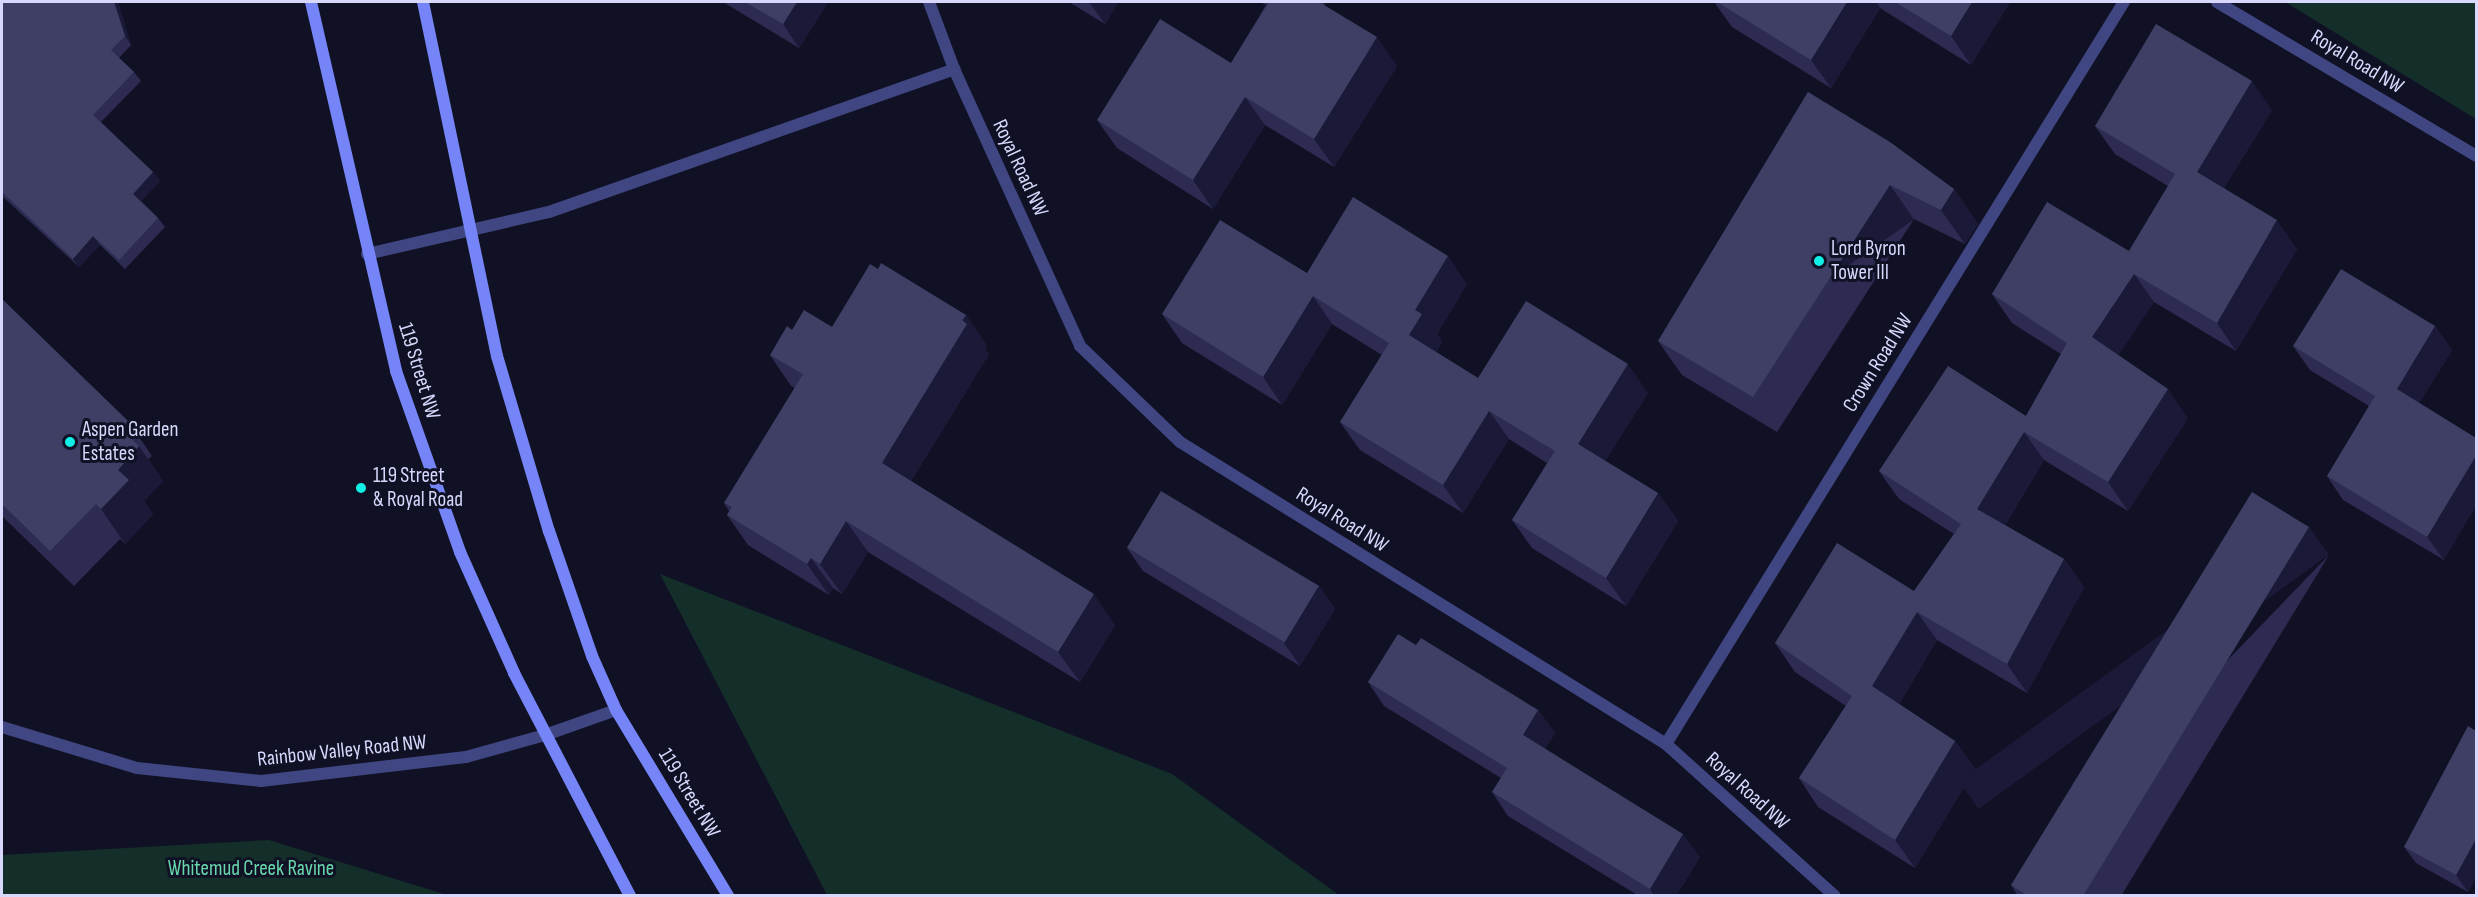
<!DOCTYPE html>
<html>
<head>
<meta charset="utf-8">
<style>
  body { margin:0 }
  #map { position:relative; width:2478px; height:897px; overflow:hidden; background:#111125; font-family:"Sofia Sans Condensed",sans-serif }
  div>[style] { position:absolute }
  .green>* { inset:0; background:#142f2a }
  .minor>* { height:12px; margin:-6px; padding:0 6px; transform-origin:6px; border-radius:6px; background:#3f4681 }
  .tertiary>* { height:12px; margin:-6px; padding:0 6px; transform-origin:6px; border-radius:6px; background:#3f4681 }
  .secondary>* { height:12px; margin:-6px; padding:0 6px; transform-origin:6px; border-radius:6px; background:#7584f6 }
  .wall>* { inset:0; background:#2d2b52 }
  .shaded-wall>* { inset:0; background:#1a1938; transform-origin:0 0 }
  .building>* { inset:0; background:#3f3e64; transform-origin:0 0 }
  .dots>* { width:16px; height:16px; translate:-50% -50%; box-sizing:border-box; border:3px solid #111125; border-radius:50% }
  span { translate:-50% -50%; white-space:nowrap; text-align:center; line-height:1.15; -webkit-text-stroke:6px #111125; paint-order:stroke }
  .street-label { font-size:21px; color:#d7d8fc }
  .poi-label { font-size:21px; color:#d7d8fc }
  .left { translate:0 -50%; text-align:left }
  .park-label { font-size:21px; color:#68d8ac }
  .frame { position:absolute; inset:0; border:3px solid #d7d8fc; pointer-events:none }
</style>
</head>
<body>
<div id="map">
  <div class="green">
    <i style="clip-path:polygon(2285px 2px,2476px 2px,2476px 119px)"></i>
    <i style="clip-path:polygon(660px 574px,1172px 774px,1339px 895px,827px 895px)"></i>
    <i style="clip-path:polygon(269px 840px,447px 895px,2px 895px,2px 855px)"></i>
  </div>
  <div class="minor">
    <i style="left:929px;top:2px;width:72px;rotate:69.5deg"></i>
    <i style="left:954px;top:69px;width:304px;rotate:65.5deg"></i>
    <i style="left:1080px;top:346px;width:139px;rotate:43.8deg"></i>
    <i style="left:1180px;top:442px;width:572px;rotate:31.86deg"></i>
    <i style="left:1666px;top:744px;width:227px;rotate:42deg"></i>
    <i style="left:2217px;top:2px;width:301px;rotate:30.7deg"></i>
    <i style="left:367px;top:254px;width:187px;rotate:-13deg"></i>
    <i style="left:549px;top:212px;width:430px;rotate:-19.4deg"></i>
    <i style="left:2px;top:727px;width:141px;rotate:16.9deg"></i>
    <i style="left:137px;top:768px;width:125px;rotate:6deg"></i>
    <i style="left:261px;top:781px;width:206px;rotate:-6.7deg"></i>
    <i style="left:466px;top:757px;width:82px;rotate:-15.6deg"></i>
    <i style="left:1666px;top:744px;width:872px;rotate:-58.32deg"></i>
  </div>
  <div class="tertiary">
    <i style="left:545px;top:735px;width:75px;rotate:-19.4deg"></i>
  </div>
  <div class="secondary">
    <i style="left:311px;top:2px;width:379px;rotate:77deg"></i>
    <i style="left:396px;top:371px;width:192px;rotate:70.5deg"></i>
    <i style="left:460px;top:552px;width:133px;rotate:65.9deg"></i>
    <i style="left:514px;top:673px;width:251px;rotate:62.5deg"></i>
    <i style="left:423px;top:2px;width:362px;rotate:78.2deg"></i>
    <i style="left:497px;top:356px;width:183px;rotate:73.5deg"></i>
    <i style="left:549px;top:531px;width:132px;rotate:71deg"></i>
    <i style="left:592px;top:656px;width:59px;rotate:66deg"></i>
    <i style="left:616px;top:710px;width:217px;rotate:58.9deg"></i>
  </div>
  <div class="wall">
    <i style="clip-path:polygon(2px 2px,118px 2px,131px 45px,119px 58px,134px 72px,141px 81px,101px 122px,153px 172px,160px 181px,141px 201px,158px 218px,165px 227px,125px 269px,100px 245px,79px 267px,2px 196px)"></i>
    <i style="clip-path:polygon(723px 2px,828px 2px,799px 48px)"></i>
    <i style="clip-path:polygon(1069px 2px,1118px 2px,1105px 24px)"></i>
    <i style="clip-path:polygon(1260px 2px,1326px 2px,1324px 5px,1397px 66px,1334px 167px,1265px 125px,1213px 209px,1117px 148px,1097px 120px,1231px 63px,1266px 5px)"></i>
    <i style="clip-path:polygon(1714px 2px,2010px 2px,1971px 65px,1880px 8px,1831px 88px,1732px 27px)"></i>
    <i style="clip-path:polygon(1808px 92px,1954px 189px,1978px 224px,1965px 244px,1914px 219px,1777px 432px,1682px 375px,1658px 341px)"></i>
    <i style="clip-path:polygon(2272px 110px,2224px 188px,2297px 249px,2236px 351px,2154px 302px,2118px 355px,2188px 418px,2128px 511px,2044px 460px,2005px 525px,2064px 559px,2084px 587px,2027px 693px,1937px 640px,1899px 704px,1955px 741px,1975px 769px,1915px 868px,1818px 807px,1799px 778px,1846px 706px,1795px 672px,1775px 643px,1914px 591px,1954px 534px,1899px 499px,1879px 471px,2026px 416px,2061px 354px,2012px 323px,1992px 294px,2129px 251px,2168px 186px,2115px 154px,2095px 126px)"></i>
    <i style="clip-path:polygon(1307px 273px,1467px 284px,1437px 334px,1442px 342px,1436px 352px,1478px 378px,1648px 393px,1605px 461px,1658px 493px,1678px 521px,1626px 606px,1532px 548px,1512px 520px,1547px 463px,1509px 439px,1463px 513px,1360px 450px,1340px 422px,1382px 355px,1332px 324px,1282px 405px,1182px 343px,1162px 314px)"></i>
    <i style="clip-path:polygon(2px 299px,128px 421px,152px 456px,148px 459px,163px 481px,144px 501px,153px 514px,125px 544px,120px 539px,74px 586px,2px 516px)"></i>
    <i style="clip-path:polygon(966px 315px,987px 346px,985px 349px,989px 354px,911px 481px,1115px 625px,1080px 682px,868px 552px,842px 594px,833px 588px,829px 595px,748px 545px,727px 515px,729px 511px,724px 503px,795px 388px,791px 386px,770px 355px,792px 330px)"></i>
    <i style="clip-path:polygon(2435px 326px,2452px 350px,2419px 403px,2444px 560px,2343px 500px,2327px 476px,2369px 406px,2310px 370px,2293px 346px)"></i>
    <i style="clip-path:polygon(1127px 548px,1319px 586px,1335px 609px,1300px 666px,1143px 571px)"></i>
    <i style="clip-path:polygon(2329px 555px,2121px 896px,2018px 896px,2011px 885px)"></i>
    <i style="clip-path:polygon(1416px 645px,1538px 710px,1555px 733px,1545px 749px,1700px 857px,1676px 896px,1639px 896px,1508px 816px,1492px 792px,1501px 778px,1384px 706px,1368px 682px)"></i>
    <i style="clip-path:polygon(2476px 731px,2476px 877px,2468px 892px,2416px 863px,2404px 847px)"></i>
  </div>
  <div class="shaded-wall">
    <i style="clip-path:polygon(114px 2px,118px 2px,131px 45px,125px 36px)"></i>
    <i style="clip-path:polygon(797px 2px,828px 2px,799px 48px,783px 24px)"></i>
    <i style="clip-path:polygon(1089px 2px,1118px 2px,1105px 24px)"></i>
    <i style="clip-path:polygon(1847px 2px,1876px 2px,1880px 8px,1831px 88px,1811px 60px)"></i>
    <i style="clip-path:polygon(1972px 2px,2010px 2px,1971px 65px,1951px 36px)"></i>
    <i style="clip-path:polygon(1377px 37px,1397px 66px,1334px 167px,1314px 139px)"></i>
    <i style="clip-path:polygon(2252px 81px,2272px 110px,2217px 200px,2197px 172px)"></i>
    <i style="clip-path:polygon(1245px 97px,1265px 125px,1213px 209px,1193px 180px)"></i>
    <i style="clip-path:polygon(153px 172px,160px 181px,139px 203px,133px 194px)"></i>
    <i style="left:1890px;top:185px;width:42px;height:252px;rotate:55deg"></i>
    <i style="clip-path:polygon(1954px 189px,1978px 224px,1965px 244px,1941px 210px)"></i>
    <i style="clip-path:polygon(2277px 220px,2297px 249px,2236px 351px,2217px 323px)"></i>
    <i style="clip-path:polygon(93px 236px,100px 245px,79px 267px,73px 259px)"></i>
    <i style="clip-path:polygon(1448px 256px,1467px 284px,1437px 334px,1442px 342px,1429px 363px,1409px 335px,1415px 310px)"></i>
    <i style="clip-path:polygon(2134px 274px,2154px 302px,2112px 365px,2092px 337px)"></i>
    <i style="clip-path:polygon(1313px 296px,1332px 324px,1282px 405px,1263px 377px)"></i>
    <i style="clip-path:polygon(966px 315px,987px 346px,985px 349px,989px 354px,903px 494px,882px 463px)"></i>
    <i style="clip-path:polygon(2435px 326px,2452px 350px,2413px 413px,2397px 389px)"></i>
    <i style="clip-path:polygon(1628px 364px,1648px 393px,1598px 473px,1578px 444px)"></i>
    <i style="clip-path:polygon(2168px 389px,2188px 418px,2128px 511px,2108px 482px)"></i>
    <i style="clip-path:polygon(1489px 411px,1509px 439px,1463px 513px,1443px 485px)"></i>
    <i style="clip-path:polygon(2024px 432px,2044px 460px,1997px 538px,1977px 509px)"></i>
    <i style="clip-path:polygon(139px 446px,163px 481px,144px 501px,153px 514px,125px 544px,101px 509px,118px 470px)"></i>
    <i style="clip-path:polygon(2476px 456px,2476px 506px,2444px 560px,2427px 537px)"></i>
    <i style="clip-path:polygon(1658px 493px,1678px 521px,1626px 606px,1606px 578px)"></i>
    <i style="clip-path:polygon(846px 521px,868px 552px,842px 594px,820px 564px)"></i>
    <i style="left:2309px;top:527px;width:34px;height:433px;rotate:54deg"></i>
    <i style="clip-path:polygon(811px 558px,833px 588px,829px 595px,807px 564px)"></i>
    <i style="clip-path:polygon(2064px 559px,2084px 587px,2027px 693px,2007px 664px)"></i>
    <i style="clip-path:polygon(1319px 586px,1335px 609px,1300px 666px,1284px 643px)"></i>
    <i style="clip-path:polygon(1094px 594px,1115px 625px,1080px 682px,1058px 652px)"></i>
    <i style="clip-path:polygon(1917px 612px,1937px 640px,1892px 715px,1872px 686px)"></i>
    <i style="clip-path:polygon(1538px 710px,1555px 733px,1539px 759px,1523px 735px)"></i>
    <i style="clip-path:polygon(1955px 741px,1975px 769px,1915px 868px,1895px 840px)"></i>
    <i style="clip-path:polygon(1683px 834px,1700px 857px,1676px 896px,1654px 896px,1650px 889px)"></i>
    <i style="clip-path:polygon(2476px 839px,2476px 877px,2468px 892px,2456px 875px)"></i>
  </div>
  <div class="building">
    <i style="clip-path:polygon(2px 2px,114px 2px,125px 36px,111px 50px,134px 72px,93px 115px,153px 172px,133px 194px,158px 218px,119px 260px,93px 236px,73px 259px,2px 192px)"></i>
    <i style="clip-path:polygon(745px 2px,797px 2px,783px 24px)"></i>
    <i style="clip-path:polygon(1269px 2px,1319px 2px,1377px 37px,1314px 139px,1245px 97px,1193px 180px,1097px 120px,1160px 19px,1231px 63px)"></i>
    <i style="clip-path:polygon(1717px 2px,1847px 2px,1811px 60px)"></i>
    <i style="clip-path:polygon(1895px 2px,1972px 2px,1951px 36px)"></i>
    <i style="clip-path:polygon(2156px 24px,2252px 81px,2197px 172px,2277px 220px,2217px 323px,2134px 274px,2092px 337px,2168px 389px,2108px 482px,2024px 432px,1977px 509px,2064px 559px,2007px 664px,1917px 612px,1872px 686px,1955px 741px,1895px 840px,1799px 778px,1852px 696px,1775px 643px,1837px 543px,1914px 591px,1961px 524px,1879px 471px,1948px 366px,2026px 416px,2067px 343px,1992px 294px,2047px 202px,2129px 251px,2175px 174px,2095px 126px)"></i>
    <i style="clip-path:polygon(1808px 92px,1890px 142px,1954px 189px,1941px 210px,1890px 185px,1753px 397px,1658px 341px)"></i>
    <i style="clip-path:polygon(1353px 197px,1448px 256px,1415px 310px,1422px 314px,1409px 335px,1478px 378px,1526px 301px,1628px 364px,1578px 444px,1658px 493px,1606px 578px,1512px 520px,1555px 451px,1489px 411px,1443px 485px,1340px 422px,1389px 343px,1313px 296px,1263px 377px,1162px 314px,1220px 220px,1307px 273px)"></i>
    <i style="clip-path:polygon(881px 263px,966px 315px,962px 320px,967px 324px,882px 463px,1094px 594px,1058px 652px,846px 521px,820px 564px,811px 558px,807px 564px,727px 515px,732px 507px,724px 503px,803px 374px,770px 355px,787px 326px,792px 330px,804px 310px,832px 327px,870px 264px,878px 269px)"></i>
    <i style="clip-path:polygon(2341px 269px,2435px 326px,2397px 389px,2476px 438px,2476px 456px,2427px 537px,2327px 476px,2375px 396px,2293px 346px)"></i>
    <i style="clip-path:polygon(2px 299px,128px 421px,121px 429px,139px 446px,118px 470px,129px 480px,101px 509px,96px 504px,50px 551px,2px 504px)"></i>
    <i style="left:1161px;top:491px;width:184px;height:66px;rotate:31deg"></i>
    <i style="clip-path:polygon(2252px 492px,2309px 527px,2083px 896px,2028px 896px,2011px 885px)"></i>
    <i style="clip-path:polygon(1398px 634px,1416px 645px,1421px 638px,1538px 710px,1523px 735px,1683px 834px,1650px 889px,1492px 792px,1507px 768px,1368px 682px)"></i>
    <i style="clip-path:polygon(2468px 726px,2476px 731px,2476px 839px,2456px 875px,2404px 847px)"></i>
  </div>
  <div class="dots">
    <i style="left:1819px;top:261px;background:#11efe6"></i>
    <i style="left:70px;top:442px;background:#11efe6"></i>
    <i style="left:361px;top:488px;background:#11efe6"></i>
  </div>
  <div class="street-label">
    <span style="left:2357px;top:62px;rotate:31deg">Royal Road NW</span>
    <span style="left:1020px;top:168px;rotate:65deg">Royal Road NW</span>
    <span style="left:1878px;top:363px;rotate:-58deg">Crown Road NW</span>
    <span style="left:419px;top:371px;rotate:73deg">119 Street NW</span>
    <span style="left:1342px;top:520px;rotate:32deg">Royal Road NW</span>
    <span style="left:342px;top:751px;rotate:-6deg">Rainbow Valley Road NW</span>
    <span style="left:1747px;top:791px;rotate:42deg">Royal Road NW</span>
    <span style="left:689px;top:793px;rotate:59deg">119 Street NW</span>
  </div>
  <div class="poi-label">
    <span class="left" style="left:1831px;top:261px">Lord Byron<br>Tower III</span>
    <span class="left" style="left:82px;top:442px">Aspen Garden<br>Estates</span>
    <span class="left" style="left:373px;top:488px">119 Street<br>&amp; Royal Road</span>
  </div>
  <div class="park-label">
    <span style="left:251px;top:869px">Whitemud Creek Ravine</span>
  </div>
  <div class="frame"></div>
</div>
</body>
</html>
